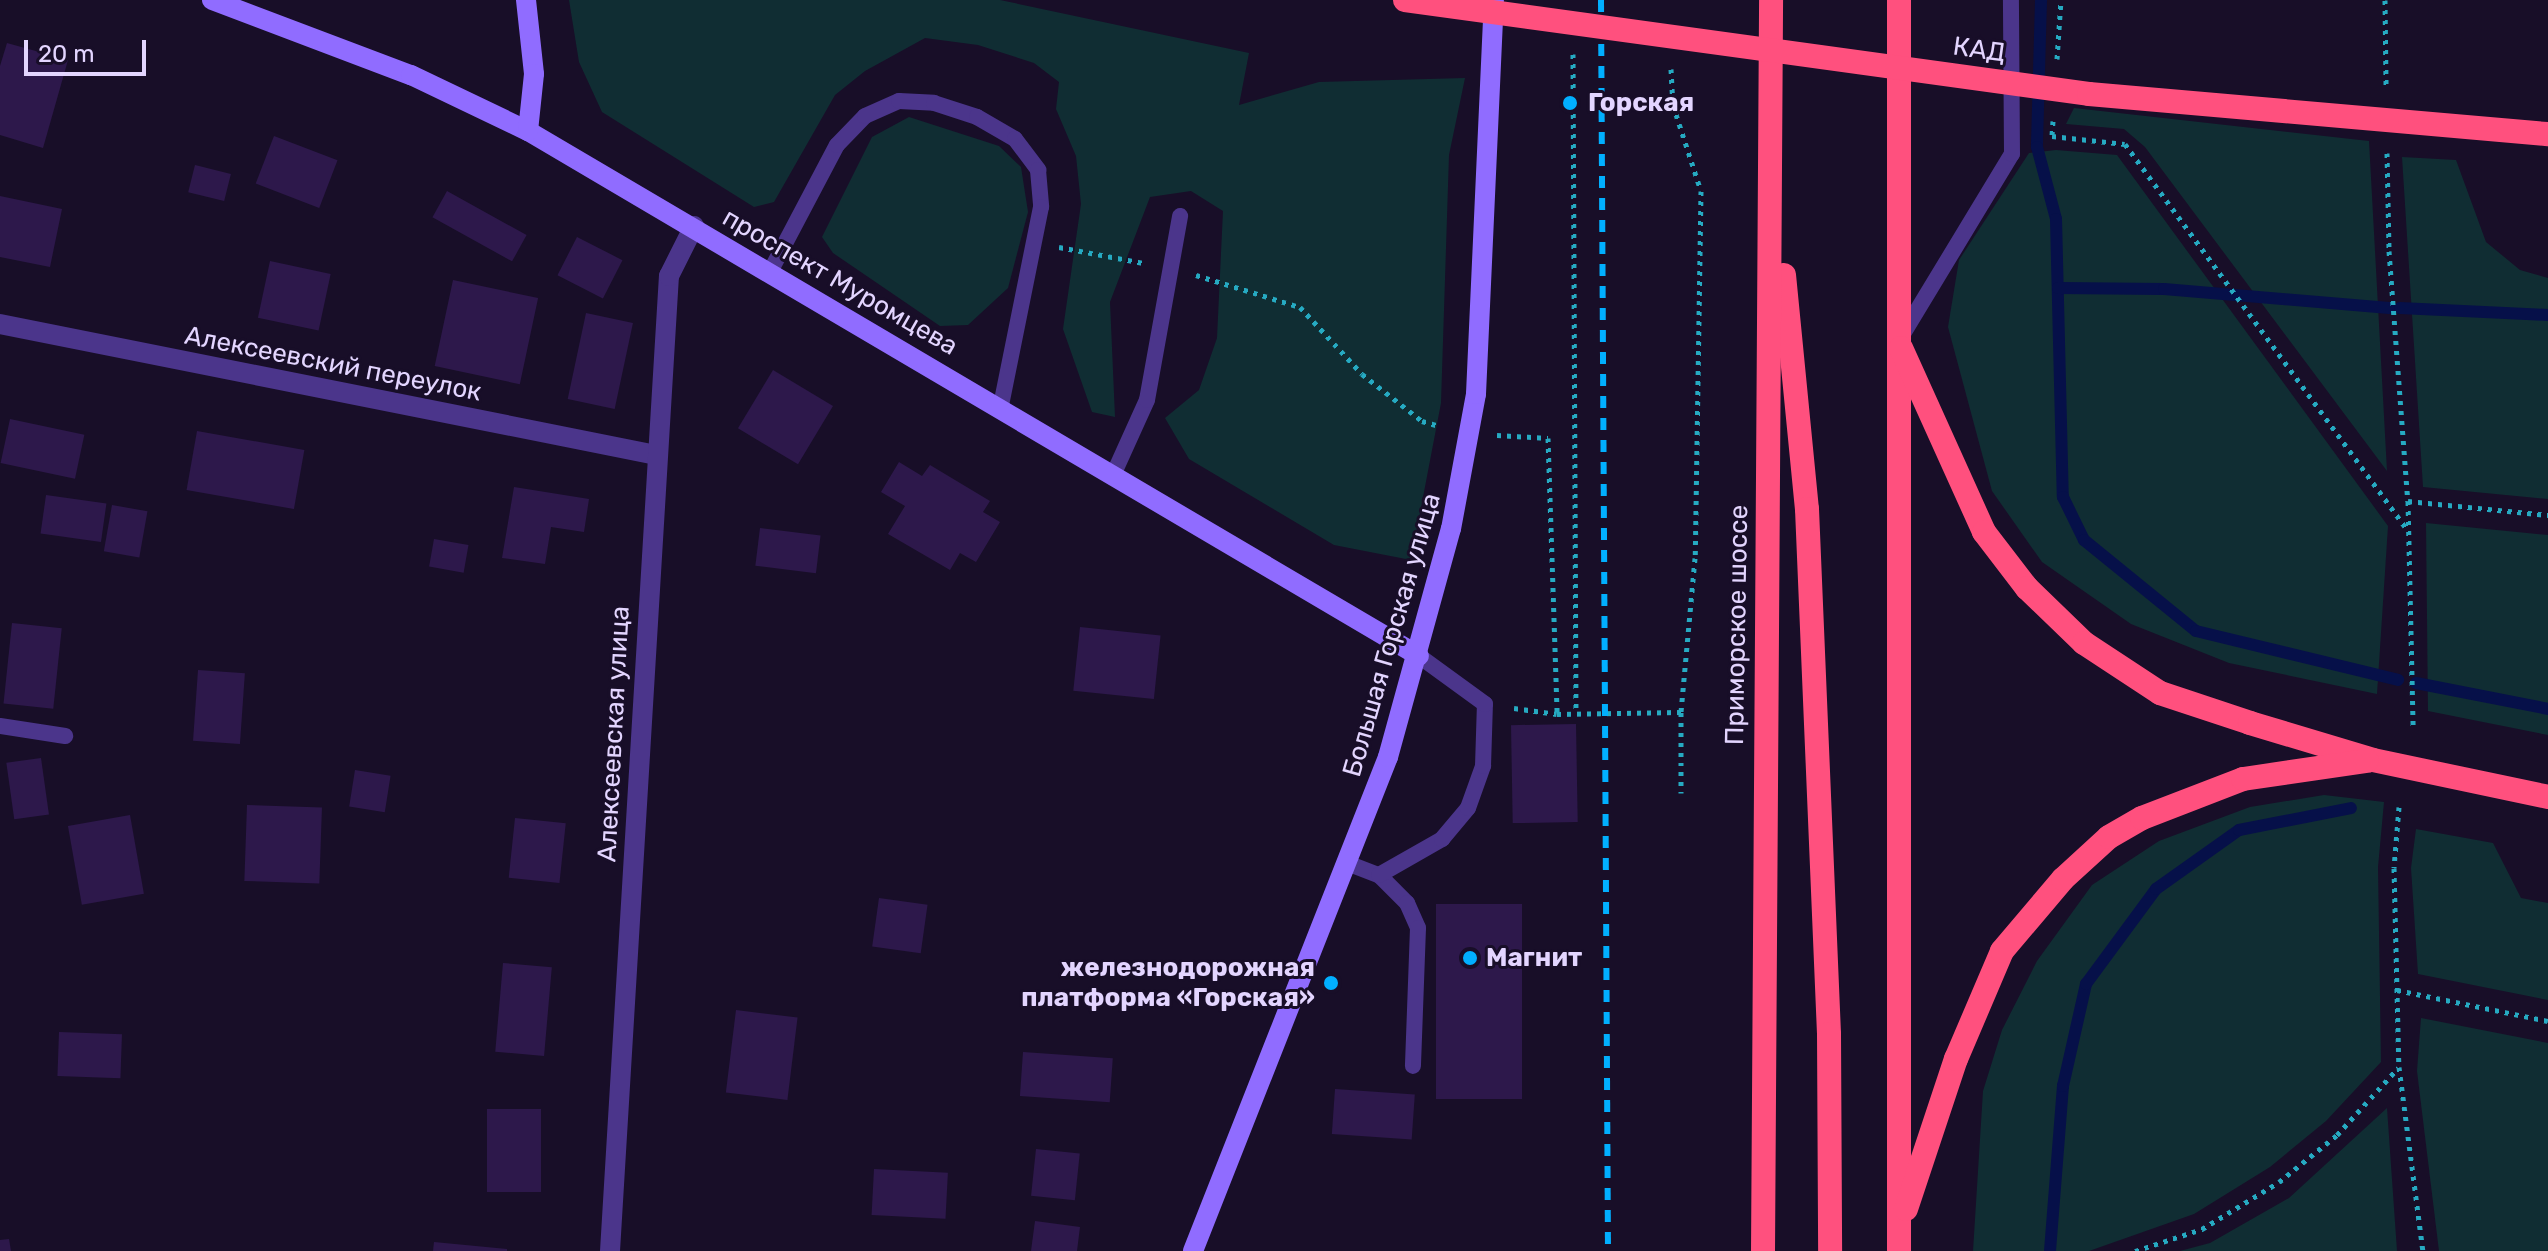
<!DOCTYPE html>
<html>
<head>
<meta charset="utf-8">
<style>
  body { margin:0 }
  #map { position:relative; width:2548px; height:1251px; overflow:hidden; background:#180e28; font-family:Rubik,sans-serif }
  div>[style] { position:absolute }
  .green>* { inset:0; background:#102d33 }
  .stream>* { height:12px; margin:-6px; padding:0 6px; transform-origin:6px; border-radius:6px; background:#061049 }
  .building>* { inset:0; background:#2d184b; transform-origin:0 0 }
  .path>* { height:5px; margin-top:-2.5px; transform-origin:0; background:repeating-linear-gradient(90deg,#26aac2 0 4px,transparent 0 10px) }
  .lane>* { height:16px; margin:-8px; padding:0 8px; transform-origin:8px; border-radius:8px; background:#4b358b }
  .street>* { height:20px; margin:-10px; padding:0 10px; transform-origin:10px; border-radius:10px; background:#4b358b }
  .secondary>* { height:20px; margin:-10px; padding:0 10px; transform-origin:10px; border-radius:10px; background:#906cff }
  .highway>* { height:24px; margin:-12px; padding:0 12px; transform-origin:12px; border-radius:12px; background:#ff507e }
  .rail>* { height:6px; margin-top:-3px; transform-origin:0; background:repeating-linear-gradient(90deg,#01afff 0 12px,transparent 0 22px) }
  .highway-bridge>* { height:24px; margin:-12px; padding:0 12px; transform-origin:12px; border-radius:12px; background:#ff507e }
  .dots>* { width:22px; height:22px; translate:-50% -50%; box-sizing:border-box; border:4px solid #180e28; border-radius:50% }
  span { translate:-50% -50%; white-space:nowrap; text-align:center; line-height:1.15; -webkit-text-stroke:6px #180e28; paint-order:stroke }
  .street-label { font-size:26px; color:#e3d5ff }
  .poi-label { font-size:26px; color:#e3d5ff; font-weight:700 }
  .left { translate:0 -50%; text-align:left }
  .right { translate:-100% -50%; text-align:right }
  .scale { position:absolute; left:24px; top:40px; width:122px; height:36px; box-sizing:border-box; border:4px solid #e3d5ff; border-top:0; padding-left:10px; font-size:24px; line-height:28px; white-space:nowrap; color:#e3d5ff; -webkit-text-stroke:6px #180e28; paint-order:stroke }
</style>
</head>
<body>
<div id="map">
  <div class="green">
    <i style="clip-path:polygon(569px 0,1000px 0,1249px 53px,1239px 105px,1319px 82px,1465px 78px,1449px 155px,1441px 403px,1411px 560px,1334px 545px,1189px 459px,1165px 418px,1199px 390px,1217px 338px,1223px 211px,1191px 191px,1150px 197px,1110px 302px,1115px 417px,1092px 412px,1063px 329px,1081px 204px,1076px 156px,1056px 109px,1059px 82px,1034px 63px,978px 45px,925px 38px,865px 71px,835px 95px,774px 202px,754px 207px,602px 112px,579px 62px)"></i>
    <i style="clip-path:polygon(2074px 108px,2369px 141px,2387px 471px,2145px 147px,2124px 129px,2066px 124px)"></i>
    <i style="clip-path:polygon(909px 117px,999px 146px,1021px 167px,1028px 212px,1008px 288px,968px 325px,940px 326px,833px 253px,822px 237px,872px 137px)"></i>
    <i style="clip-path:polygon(2056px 150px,2117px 155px,2388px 526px,2377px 694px,2229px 663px,2131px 624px,2042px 562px,1992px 491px,1948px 327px,1959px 260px,2029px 153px)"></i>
    <i style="clip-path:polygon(2402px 157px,2456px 160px,2486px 242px,2520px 270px,2548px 278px,2548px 499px,2423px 487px)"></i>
    <i style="clip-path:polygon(2426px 523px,2548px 535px,2548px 735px,2428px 711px)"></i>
    <i style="clip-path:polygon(2324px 795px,2384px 802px,2378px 867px,2381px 1062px,2326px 1121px,2270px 1167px,2194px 1214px,2089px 1251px,1973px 1251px,1983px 1091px,2002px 1030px,2037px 961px,2092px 885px,2159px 841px,2250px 807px)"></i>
    <i style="clip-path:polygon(2416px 829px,2493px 843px,2521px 898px,2548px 903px,2548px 1000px,2418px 974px,2411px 868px)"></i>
    <i style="clip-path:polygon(2421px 1018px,2548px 1043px,2548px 1251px,2439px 1251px,2417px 1071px)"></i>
    <i style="clip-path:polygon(2387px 1108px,2397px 1251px,2180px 1251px,2210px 1243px,2289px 1198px)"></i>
  </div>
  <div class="stream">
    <i style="left:2041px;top:0;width:147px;rotate:91.6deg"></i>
    <i style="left:2037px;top:147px;width:74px;rotate:75.2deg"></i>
    <i style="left:2056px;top:219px;width:278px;rotate:88.6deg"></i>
    <i style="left:2063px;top:497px;width:48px;rotate:64deg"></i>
    <i style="left:2084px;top:540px;width:144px;rotate:39.1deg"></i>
    <i style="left:2196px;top:631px;width:208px;rotate:13.6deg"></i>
    <i style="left:2058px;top:288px;width:106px;rotate:0.5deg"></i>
    <i style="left:2164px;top:289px;width:226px;rotate:4.8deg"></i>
    <i style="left:2400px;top:308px;width:148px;rotate:2.7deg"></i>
    <i style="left:2416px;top:683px;width:135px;rotate:11.1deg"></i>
    <i style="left:2050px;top:1251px;width:166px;rotate:-85.5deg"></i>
    <i style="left:2063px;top:1086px;width:105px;rotate:-77.3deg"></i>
    <i style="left:2086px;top:984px;width:118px;rotate:-53.6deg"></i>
    <i style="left:2156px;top:889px;width:102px;rotate:-35.4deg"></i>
    <i style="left:2239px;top:830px;width:114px;rotate:-11.1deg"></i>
  </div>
  <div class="building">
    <i style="clip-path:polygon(7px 43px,68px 60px,43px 148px,0 135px,0 66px)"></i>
    <i style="left:274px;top:136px;width:68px;height:51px;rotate:21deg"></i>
    <i style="left:195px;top:165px;width:37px;height:28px;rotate:14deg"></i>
    <i style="left:447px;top:191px;width:91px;height:30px;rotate:29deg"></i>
    <i style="clip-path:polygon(0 196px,62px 209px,50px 267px,0 257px)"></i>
    <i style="left:577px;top:237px;width:51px;height:43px;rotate:27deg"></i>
    <i style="left:270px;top:261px;width:62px;height:58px;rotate:12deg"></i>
    <i style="left:453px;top:280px;width:87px;height:88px;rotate:12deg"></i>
    <i style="left:586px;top:313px;width:48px;height:88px;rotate:12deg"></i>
    <i style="left:773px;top:370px;width:70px;height:68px;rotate:31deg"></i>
    <i style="left:10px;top:419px;width:76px;height:45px;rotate:12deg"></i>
    <i style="left:197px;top:431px;width:109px;height:60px;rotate:10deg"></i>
    <i style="clip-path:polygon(899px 462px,922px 476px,930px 465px,990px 501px,983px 512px,1000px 522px,976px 562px,960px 553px,950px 570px,888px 534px,905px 506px,881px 492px)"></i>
    <i style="clip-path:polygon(514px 487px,589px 499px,584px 532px,551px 527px,545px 564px,502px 558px)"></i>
    <i style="left:46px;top:495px;width:61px;height:39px;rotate:8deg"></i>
    <i style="left:112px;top:505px;width:36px;height:47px;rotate:10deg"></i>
    <i style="left:760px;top:528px;width:61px;height:38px;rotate:7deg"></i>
    <i style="left:434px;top:539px;width:35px;height:28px;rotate:10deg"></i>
    <i style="left:12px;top:623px;width:50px;height:81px;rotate:6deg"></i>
    <i style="left:1080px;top:627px;width:81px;height:64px;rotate:6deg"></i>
    <i style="left:198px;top:670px;width:47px;height:71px;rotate:4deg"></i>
    <i style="left:1576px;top:724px;width:98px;height:65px;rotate:89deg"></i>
    <i style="left:41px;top:758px;width:57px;height:35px;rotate:82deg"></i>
    <i style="left:355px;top:770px;width:36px;height:37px;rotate:9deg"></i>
    <i style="left:247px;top:805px;width:75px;height:76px;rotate:2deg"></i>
    <i style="left:130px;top:815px;width:80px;height:63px;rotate:80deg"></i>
    <i style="left:515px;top:818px;width:51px;height:60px;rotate:6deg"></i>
    <i style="left:879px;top:898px;width:49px;height:49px;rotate:8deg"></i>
    <i style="left:1436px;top:904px;width:86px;height:195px"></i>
    <i style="left:503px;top:963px;width:49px;height:89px;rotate:5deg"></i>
    <i style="left:736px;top:1010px;width:62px;height:83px;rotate:7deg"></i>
    <i style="left:59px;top:1032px;width:63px;height:44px;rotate:2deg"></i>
    <i style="left:1023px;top:1052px;width:90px;height:44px;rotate:4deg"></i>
    <i style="left:1335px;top:1089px;width:80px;height:45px;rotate:4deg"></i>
    <i style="left:487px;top:1109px;width:54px;height:83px"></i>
    <i style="left:1036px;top:1149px;width:44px;height:47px;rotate:6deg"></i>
    <i style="left:874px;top:1169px;width:74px;height:46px;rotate:3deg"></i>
    <i style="clip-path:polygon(1035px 1221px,1080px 1227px,1077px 1251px,1031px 1251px)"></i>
    <i style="clip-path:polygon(9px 1239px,11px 1251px,0 1251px,0 1240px)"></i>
    <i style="clip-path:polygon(434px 1242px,507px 1249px,507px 1251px,433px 1251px)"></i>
  </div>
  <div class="path">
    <i style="left:2385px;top:0;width:87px;rotate:89.3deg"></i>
    <i style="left:1573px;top:54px;width:659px;rotate:89.74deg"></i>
    <i style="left:2057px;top:59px;width:59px;rotate:-86.1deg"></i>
    <i style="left:1671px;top:69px;width:36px;rotate:87deg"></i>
    <i style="left:1673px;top:105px;width:90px;rotate:72deg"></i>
    <i style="left:1701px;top:191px;width:367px;rotate:90.9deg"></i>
    <i style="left:1695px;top:558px;width:155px;rotate:95.2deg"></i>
    <i style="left:1681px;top:712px;width:81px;rotate:90deg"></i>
    <i style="left:2053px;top:121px;width:15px;rotate:94deg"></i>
    <i style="left:2052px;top:136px;width:73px;rotate:6.3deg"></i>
    <i style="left:2125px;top:144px;width:477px;rotate:53.8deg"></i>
    <i style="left:2387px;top:153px;width:98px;rotate:88.8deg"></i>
    <i style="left:2389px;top:251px;width:251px;rotate:85.7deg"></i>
    <i style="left:2408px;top:501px;width:227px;rotate:88.7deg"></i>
    <i style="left:1059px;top:247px;width:86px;rotate:10.7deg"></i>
    <i style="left:1196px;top:275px;width:109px;rotate:17.1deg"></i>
    <i style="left:1300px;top:307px;width:91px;rotate:47.2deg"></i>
    <i style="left:1362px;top:374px;width:76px;rotate:38.1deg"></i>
    <i style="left:1422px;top:421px;width:19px;rotate:16deg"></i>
    <i style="left:1497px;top:435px;width:51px;rotate:3.4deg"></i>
    <i style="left:1548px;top:438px;width:276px;rotate:88.1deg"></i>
    <i style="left:2408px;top:501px;width:141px;rotate:5.7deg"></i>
    <i style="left:1514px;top:708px;width:43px;rotate:7.9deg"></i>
    <i style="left:1557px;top:714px;width:124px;rotate:-0.9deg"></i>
    <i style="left:2399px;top:807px;width:61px;rotate:94.7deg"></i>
    <i style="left:2394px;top:868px;width:199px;rotate:88.6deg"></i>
    <i style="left:2399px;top:1067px;width:186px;rotate:82.6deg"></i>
    <i style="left:2397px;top:990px;width:154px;rotate:11.6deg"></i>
    <i style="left:2135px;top:1251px;width:71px;rotate:-18.2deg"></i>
    <i style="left:2202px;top:1229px;width:90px;rotate:-31.4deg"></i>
    <i style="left:2279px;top:1182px;width:75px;rotate:-39deg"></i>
    <i style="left:2337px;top:1135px;width:91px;rotate:-47.7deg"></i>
  </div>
  <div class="lane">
    <i style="left:771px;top:270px;width:141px;rotate:-62.2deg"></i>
    <i style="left:837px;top:145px;width:40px;rotate:-46deg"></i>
    <i style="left:865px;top:116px;width:37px;rotate:-24deg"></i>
    <i style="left:899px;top:101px;width:35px;rotate:3deg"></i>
    <i style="left:934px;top:103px;width:45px;rotate:18deg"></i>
    <i style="left:977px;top:117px;width:44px;rotate:30.1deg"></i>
    <i style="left:1015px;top:139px;width:39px;rotate:53deg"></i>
    <i style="left:1038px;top:170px;width:37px;rotate:85deg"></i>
    <i style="left:1041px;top:207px;width:203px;rotate:101.4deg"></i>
    <i style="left:1901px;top:337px;width:214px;rotate:-58.8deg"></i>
    <i style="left:2012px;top:154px;width:154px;rotate:-90.4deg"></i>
    <i style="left:1114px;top:473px;width:80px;rotate:-65.7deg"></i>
    <i style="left:1147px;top:400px;width:187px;rotate:-79.8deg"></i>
    <i style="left:0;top:726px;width:66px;rotate:8.7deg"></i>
    <i style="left:1347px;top:863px;width:34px;rotate:21deg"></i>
    <i style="left:1379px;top:875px;width:40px;rotate:45deg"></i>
    <i style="left:1407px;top:903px;width:27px;rotate:66deg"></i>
    <i style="left:1418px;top:928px;width:138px;rotate:92.1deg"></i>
    <i style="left:1379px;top:875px;width:73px;rotate:-29.7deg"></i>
    <i style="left:1442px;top:839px;width:40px;rotate:-50deg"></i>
    <i style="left:1468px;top:808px;width:45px;rotate:-70.3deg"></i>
    <i style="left:1483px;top:766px;width:62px;rotate:-88.2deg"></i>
    <i style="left:1485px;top:704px;width:82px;rotate:-144deg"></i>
  </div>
  <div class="street">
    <i style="left:0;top:324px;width:669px;rotate:11.29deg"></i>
    <i style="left:610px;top:1251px;width:977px;rotate:-86.54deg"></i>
    <i style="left:669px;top:276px;width:56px;rotate:-63.4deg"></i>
  </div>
  <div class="secondary">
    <i style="left:212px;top:0;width:213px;rotate:20.7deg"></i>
    <i style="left:411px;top:75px;width:130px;rotate:25.6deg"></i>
    <i style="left:528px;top:131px;width:1034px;rotate:30.51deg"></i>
    <i style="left:526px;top:0;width:74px;rotate:83.8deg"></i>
    <i style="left:534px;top:74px;width:57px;rotate:96deg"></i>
    <i style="left:1193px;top:1251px;width:531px;rotate:-68.46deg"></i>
    <i style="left:1388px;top:757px;width:237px;rotate:-74.6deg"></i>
    <i style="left:1451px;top:529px;width:137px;rotate:-79.5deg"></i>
    <i style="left:1476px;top:394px;width:394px;rotate:-87.4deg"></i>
  </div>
  <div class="highway">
    <i style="left:1899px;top:0;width:1251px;rotate:90deg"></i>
    <i style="left:1784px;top:275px;width:235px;rotate:84.4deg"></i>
    <i style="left:1807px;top:509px;width:525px;rotate:87.6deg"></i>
    <i style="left:1829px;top:1034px;width:217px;rotate:89.7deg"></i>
    <i style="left:1901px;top:348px;width:202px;rotate:65.7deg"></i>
    <i style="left:1984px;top:532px;width:71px;rotate:52.5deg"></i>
    <i style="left:2027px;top:588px;width:79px;rotate:44deg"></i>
    <i style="left:2084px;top:643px;width:91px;rotate:33.3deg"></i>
    <i style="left:2160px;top:693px;width:95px;rotate:18.4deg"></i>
    <i style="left:2250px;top:723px;width:128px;rotate:16.7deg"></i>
    <i style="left:2373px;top:760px;width:179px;rotate:11.9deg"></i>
    <i style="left:1906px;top:1209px;width:158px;rotate:-71.6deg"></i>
    <i style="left:1956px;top:1059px;width:117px;rotate:-66.9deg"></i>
    <i style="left:2002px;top:951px;width:94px;rotate:-49.7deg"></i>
    <i style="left:2063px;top:879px;width:62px;rotate:-42.4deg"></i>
    <i style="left:2109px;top:837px;width:38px;rotate:-30deg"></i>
    <i style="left:2142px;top:818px;width:108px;rotate:-21.1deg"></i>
    <i style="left:2243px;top:779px;width:125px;rotate:-8.3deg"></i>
    <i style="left:1763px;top:1251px;width:1251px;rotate:-89.63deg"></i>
  </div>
  <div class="rail">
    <i style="left:1601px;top:0;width:1251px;rotate:89.68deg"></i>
  </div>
  <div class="highway-bridge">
    <i style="left:1405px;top:0;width:690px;rotate:7.82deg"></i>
    <i style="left:2089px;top:94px;width:461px;rotate:5deg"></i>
  </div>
  <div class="dots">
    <i style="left:1570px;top:103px;background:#01afff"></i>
    <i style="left:1470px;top:958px;background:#01afff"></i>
    <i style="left:1331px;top:983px;background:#01afff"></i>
  </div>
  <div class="street-label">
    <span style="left:1979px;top:50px;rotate:8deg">КАД</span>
    <span style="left:840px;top:282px;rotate:30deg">проспект Муромцева</span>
    <span style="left:333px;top:364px;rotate:11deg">Алексеевский переулок</span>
    <span style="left:1737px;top:625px;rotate:-89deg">Приморское шоссе</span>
    <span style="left:1392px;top:635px;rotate:-74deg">Большая Горская улица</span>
    <span style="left:614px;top:734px;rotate:-87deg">Алексеевская улица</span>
  </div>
  <div class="poi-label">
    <span class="left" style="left:1588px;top:103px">Горская</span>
    <span class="left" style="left:1486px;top:958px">Магнит</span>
    <span class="right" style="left:1315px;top:983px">железнодорожная<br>платформа «Горская»</span>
  </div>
  <div class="scale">20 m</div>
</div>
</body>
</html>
